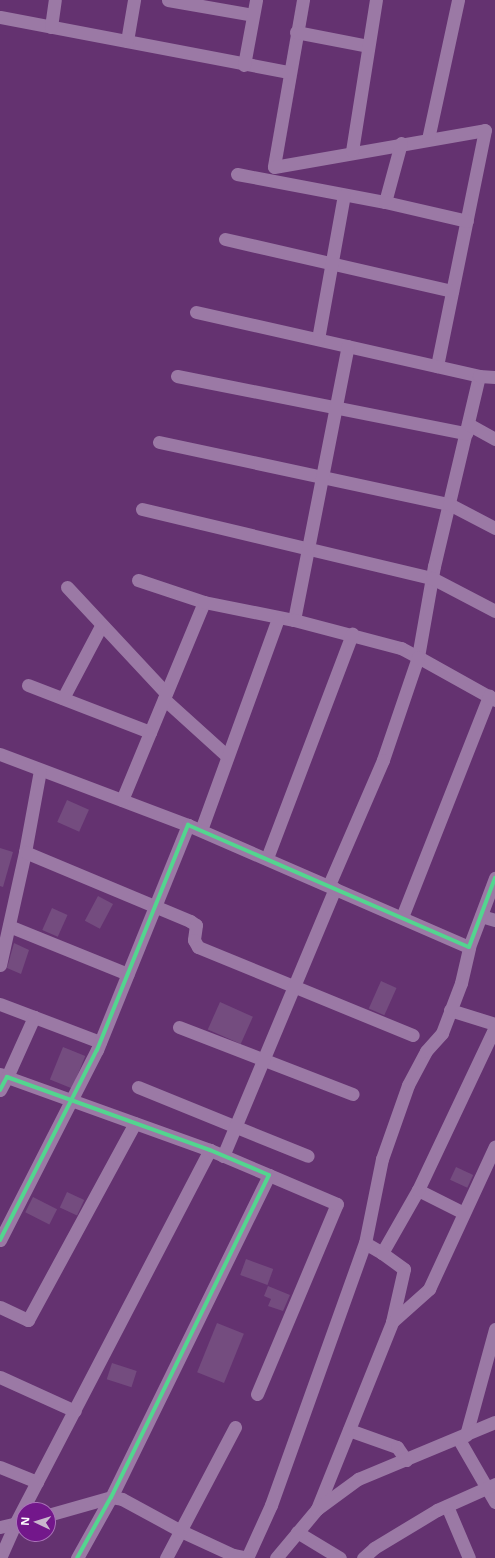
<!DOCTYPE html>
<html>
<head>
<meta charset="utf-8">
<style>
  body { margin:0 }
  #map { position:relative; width:495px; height:1558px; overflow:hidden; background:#643270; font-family:"Noto Sans",sans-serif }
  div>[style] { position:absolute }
  .building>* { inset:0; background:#744c7f; transform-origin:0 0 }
  .minor>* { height:13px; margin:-6.5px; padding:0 6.5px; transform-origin:6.5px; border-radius:6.5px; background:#9b79a5 }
  .cycleway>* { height:4px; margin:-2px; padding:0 2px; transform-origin:2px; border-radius:2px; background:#53d58f }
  span { translate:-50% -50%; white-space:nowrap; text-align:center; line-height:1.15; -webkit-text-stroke:3.5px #73178b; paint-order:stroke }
  .north { position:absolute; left:16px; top:1502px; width:40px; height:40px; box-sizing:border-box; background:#73178b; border:1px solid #ab74b9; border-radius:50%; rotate:274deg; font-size:11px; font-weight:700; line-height:16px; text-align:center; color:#fff }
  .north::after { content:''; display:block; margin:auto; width:14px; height:18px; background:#c9b7cd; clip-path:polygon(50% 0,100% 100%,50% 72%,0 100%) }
</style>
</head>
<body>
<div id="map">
  <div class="building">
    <i style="left:67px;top:800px;width:24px;height:24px;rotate:24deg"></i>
    <i style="clip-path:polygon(0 848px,13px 852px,3px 887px,0 886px)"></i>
    <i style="left:98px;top:896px;width:17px;height:28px;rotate:28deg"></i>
    <i style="left:52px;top:908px;width:17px;height:24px;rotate:24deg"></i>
    <i style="clip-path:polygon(14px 943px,29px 950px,21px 974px,7px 968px)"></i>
    <i style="left:381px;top:981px;width:17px;height:30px;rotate:24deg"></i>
    <i style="left:220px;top:1002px;width:36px;height:30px;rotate:24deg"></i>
    <i style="left:63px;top:1047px;width:24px;height:35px;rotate:22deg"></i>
    <i style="left:456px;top:1167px;width:19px;height:14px;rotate:25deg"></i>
    <i style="left:67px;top:1192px;width:19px;height:17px;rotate:25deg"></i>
    <i style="left:33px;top:1197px;width:27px;height:17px;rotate:27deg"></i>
    <i style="left:246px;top:1259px;width:29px;height:17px;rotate:20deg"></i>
    <i style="clip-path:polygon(268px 1286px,290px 1295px,283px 1311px,268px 1306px,271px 1299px,264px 1296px)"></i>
    <i style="left:217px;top:1323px;width:29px;height:53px;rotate:22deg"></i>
    <i style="left:112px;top:1363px;width:26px;height:17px;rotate:18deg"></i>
  </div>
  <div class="minor">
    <i style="left:168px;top:0;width:86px;rotate:10deg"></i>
    <i style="left:303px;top:0;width:169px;rotate:99.9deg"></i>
    <i style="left:274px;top:167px;width:214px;rotate:-9.9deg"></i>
    <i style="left:485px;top:130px;width:241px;rotate:101.5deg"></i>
    <i style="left:0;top:17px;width:294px;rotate:10.8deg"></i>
    <i style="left:51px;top:27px;width:27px;rotate:-82deg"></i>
    <i style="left:296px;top:32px;width:73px;rotate:11deg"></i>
    <i style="left:127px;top:41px;width:42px;rotate:-80.3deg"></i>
    <i style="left:244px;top:65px;width:66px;rotate:-79.5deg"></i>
    <i style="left:428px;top:139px;width:142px;rotate:-77.8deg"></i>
    <i style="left:352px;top:151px;width:153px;rotate:-81deg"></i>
    <i style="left:237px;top:174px;width:151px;rotate:10.7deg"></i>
    <i style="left:385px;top:202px;width:61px;rotate:-74.8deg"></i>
    <i style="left:385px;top:202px;width:84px;rotate:13deg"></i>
    <i style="left:225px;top:239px;width:233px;rotate:12.9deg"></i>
    <i style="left:196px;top:312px;width:290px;rotate:12.7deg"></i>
    <i style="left:479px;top:376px;width:195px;rotate:103.3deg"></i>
    <i style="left:434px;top:566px;width:92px;rotate:100deg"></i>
    <i style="left:418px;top:657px;width:88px;rotate:29.2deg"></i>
    <i style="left:318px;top:339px;width:146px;rotate:-79.8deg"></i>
    <i style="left:177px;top:376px;width:295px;rotate:11.2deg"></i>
    <i style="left:479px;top:376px;width:16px;rotate:4deg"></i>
    <i style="left:468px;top:424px;width:31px;rotate:29deg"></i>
    <i style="left:159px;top:442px;width:297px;rotate:12.1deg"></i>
    <i style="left:449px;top:504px;width:52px;rotate:27.6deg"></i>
    <i style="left:142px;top:509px;width:298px;rotate:13.4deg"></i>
    <i style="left:432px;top:578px;width:71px;rotate:27.6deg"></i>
    <i style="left:138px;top:580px;width:70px;rotate:18.4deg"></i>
    <i style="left:67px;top:587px;width:145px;rotate:47deg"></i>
    <i style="left:294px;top:620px;width:279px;rotate:-78.9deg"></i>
    <i style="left:28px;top:685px;width:131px;rotate:21.1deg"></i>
    <i style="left:63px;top:698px;width:81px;rotate:-62.2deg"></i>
    <i style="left:164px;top:699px;width:84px;rotate:42.1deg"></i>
    <i style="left:0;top:754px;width:201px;rotate:20.7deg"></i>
    <i style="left:122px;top:800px;width:214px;rotate:-67.5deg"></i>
    <i style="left:204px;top:602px;width:92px;rotate:11.3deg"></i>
    <i style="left:294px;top:620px;width:111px;rotate:14.7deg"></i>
    <i style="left:401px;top:648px;width:19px;rotate:28deg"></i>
    <i style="left:418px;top:657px;width:109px;rotate:108.8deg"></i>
    <i style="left:383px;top:760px;width:136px;rotate:113.4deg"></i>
    <i style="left:201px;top:830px;width:225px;rotate:-70deg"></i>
    <i style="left:25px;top:852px;width:83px;rotate:-79.6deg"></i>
    <i style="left:267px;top:858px;width:240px;rotate:-69.2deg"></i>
    <i style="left:481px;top:916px;width:15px;rotate:16deg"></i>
    <i style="left:402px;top:917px;width:238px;rotate:-68.5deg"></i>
    <i style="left:9px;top:926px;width:128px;rotate:22deg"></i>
    <i style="left:0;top:965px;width:116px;rotate:-77.5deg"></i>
    <i style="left:25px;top:852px;width:179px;rotate:22.7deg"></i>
    <i style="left:190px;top:921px;width:7px;rotate:34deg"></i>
    <i style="left:196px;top:925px;width:15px;rotate:98deg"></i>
    <i style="left:194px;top:940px;width:8px;rotate:60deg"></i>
    <i style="left:198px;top:947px;width:232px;rotate:22.3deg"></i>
    <i style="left:0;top:1004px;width:107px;rotate:20.8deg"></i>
    <i style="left:450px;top:1010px;width:47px;rotate:17.3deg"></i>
    <i style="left:179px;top:1027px;width:186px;rotate:21.1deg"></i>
    <i style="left:0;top:1074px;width:8px;rotate:23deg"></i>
    <i style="left:7px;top:1077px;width:66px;rotate:-65.8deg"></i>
    <i style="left:138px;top:1087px;width:183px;rotate:22.1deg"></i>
    <i style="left:0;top:1090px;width:15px;rotate:-62deg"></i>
    <i style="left:7px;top:1077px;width:216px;rotate:19.8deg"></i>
    <i style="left:210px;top:1150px;width:64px;rotate:23deg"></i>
    <i style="left:269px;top:1175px;width:359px;rotate:116.1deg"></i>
    <i style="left:111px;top:1497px;width:70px;rotate:119.1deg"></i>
    <i style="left:223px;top:1156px;width:290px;rotate:-67.3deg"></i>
    <i style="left:418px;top:1190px;width:49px;rotate:26.6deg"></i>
    <i style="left:0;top:1240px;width:213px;rotate:-63deg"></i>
    <i style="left:97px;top:1050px;width:243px;rotate:-68deg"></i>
    <i style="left:188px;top:825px;width:306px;rotate:23.5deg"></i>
    <i style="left:469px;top:947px;width:74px;rotate:-69.4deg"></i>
    <i style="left:365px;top:1243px;width:20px;rotate:30deg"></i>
    <i style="left:382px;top:1253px;width:73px;rotate:-60.3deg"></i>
    <i style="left:418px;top:1190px;width:180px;rotate:-64.7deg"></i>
    <i style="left:382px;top:1253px;width:27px;rotate:36deg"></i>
    <i style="left:404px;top:1269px;width:54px;rotate:102.8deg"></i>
    <i style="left:0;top:1307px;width:31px;rotate:25deg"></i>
    <i style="left:28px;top:1320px;width:224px;rotate:-61.5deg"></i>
    <i style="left:0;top:1377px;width:82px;rotate:24.4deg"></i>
    <i style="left:257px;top:1394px;width:206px;rotate:-67.2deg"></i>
    <i style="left:337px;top:1204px;width:74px;rotate:-156.9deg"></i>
    <i style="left:349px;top:1430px;width:51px;rotate:19.5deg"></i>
    <i style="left:397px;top:1447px;width:16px;rotate:55deg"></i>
    <i style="left:466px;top:1435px;width:110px;rotate:-74.7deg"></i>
    <i style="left:458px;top:1438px;width:74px;rotate:60deg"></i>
    <i style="left:0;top:1467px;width:40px;rotate:22deg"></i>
    <i style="left:447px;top:1506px;width:56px;rotate:67.1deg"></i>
    <i style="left:317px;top:1509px;width:201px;rotate:-68.1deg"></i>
    <i style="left:392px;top:1322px;width:50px;rotate:-41.7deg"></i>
    <i style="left:429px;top:1289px;width:157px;rotate:-65.2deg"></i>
    <i style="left:48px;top:1515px;width:66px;rotate:-15.9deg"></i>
    <i style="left:111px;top:1497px;width:11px;rotate:10deg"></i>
    <i style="left:122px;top:1499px;width:67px;rotate:28.5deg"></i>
    <i style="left:181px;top:1531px;width:57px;rotate:24.8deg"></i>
    <i style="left:233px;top:1555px;width:15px;rotate:11deg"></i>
    <i style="left:0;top:1527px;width:23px;rotate:-13deg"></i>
    <i style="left:297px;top:1532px;width:50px;rotate:31.2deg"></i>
    <i style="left:0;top:1558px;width:37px;rotate:-66deg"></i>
    <i style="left:15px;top:1524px;width:422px;rotate:-62.5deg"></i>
    <i style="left:166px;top:1558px;width:148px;rotate:-62.2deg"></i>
    <i style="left:247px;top:1558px;width:58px;rotate:-65.6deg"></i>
    <i style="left:271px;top:1505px;width:278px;rotate:-70.3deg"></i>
    <i style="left:365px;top:1243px;width:86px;rotate:-78.6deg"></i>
    <i style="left:382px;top:1159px;width:78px;rotate:-70.6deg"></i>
    <i style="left:408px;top:1085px;width:38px;rotate:-62deg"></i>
    <i style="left:426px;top:1051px;width:24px;rotate:-48deg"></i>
    <i style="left:442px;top:1033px;width:53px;rotate:-69.2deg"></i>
    <i style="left:461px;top:983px;width:37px;rotate:-77deg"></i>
    <i style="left:276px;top:1558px;width:64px;rotate:-50.1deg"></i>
    <i style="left:317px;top:1509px;width:51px;rotate:-36.2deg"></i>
    <i style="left:358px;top:1479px;width:148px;rotate:-22.6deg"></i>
    <i style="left:363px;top:1558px;width:15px;rotate:-42deg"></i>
    <i style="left:374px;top:1548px;width:74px;rotate:-31.1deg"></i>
    <i style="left:437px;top:1510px;width:64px;rotate:-24.1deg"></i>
  </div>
  <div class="cycleway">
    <i style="left:0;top:1090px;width:15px;rotate:-62deg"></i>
    <i style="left:7px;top:1077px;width:216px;rotate:19.8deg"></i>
    <i style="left:210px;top:1150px;width:64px;rotate:23deg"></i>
    <i style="left:269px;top:1175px;width:359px;rotate:116.1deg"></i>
    <i style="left:111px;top:1497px;width:70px;rotate:119.1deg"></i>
    <i style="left:0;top:1240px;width:213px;rotate:-63deg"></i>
    <i style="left:97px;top:1050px;width:243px;rotate:-68deg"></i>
    <i style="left:188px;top:825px;width:306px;rotate:23.5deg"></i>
    <i style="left:469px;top:947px;width:74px;rotate:-69.4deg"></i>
  </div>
  <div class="north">N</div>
</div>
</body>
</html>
